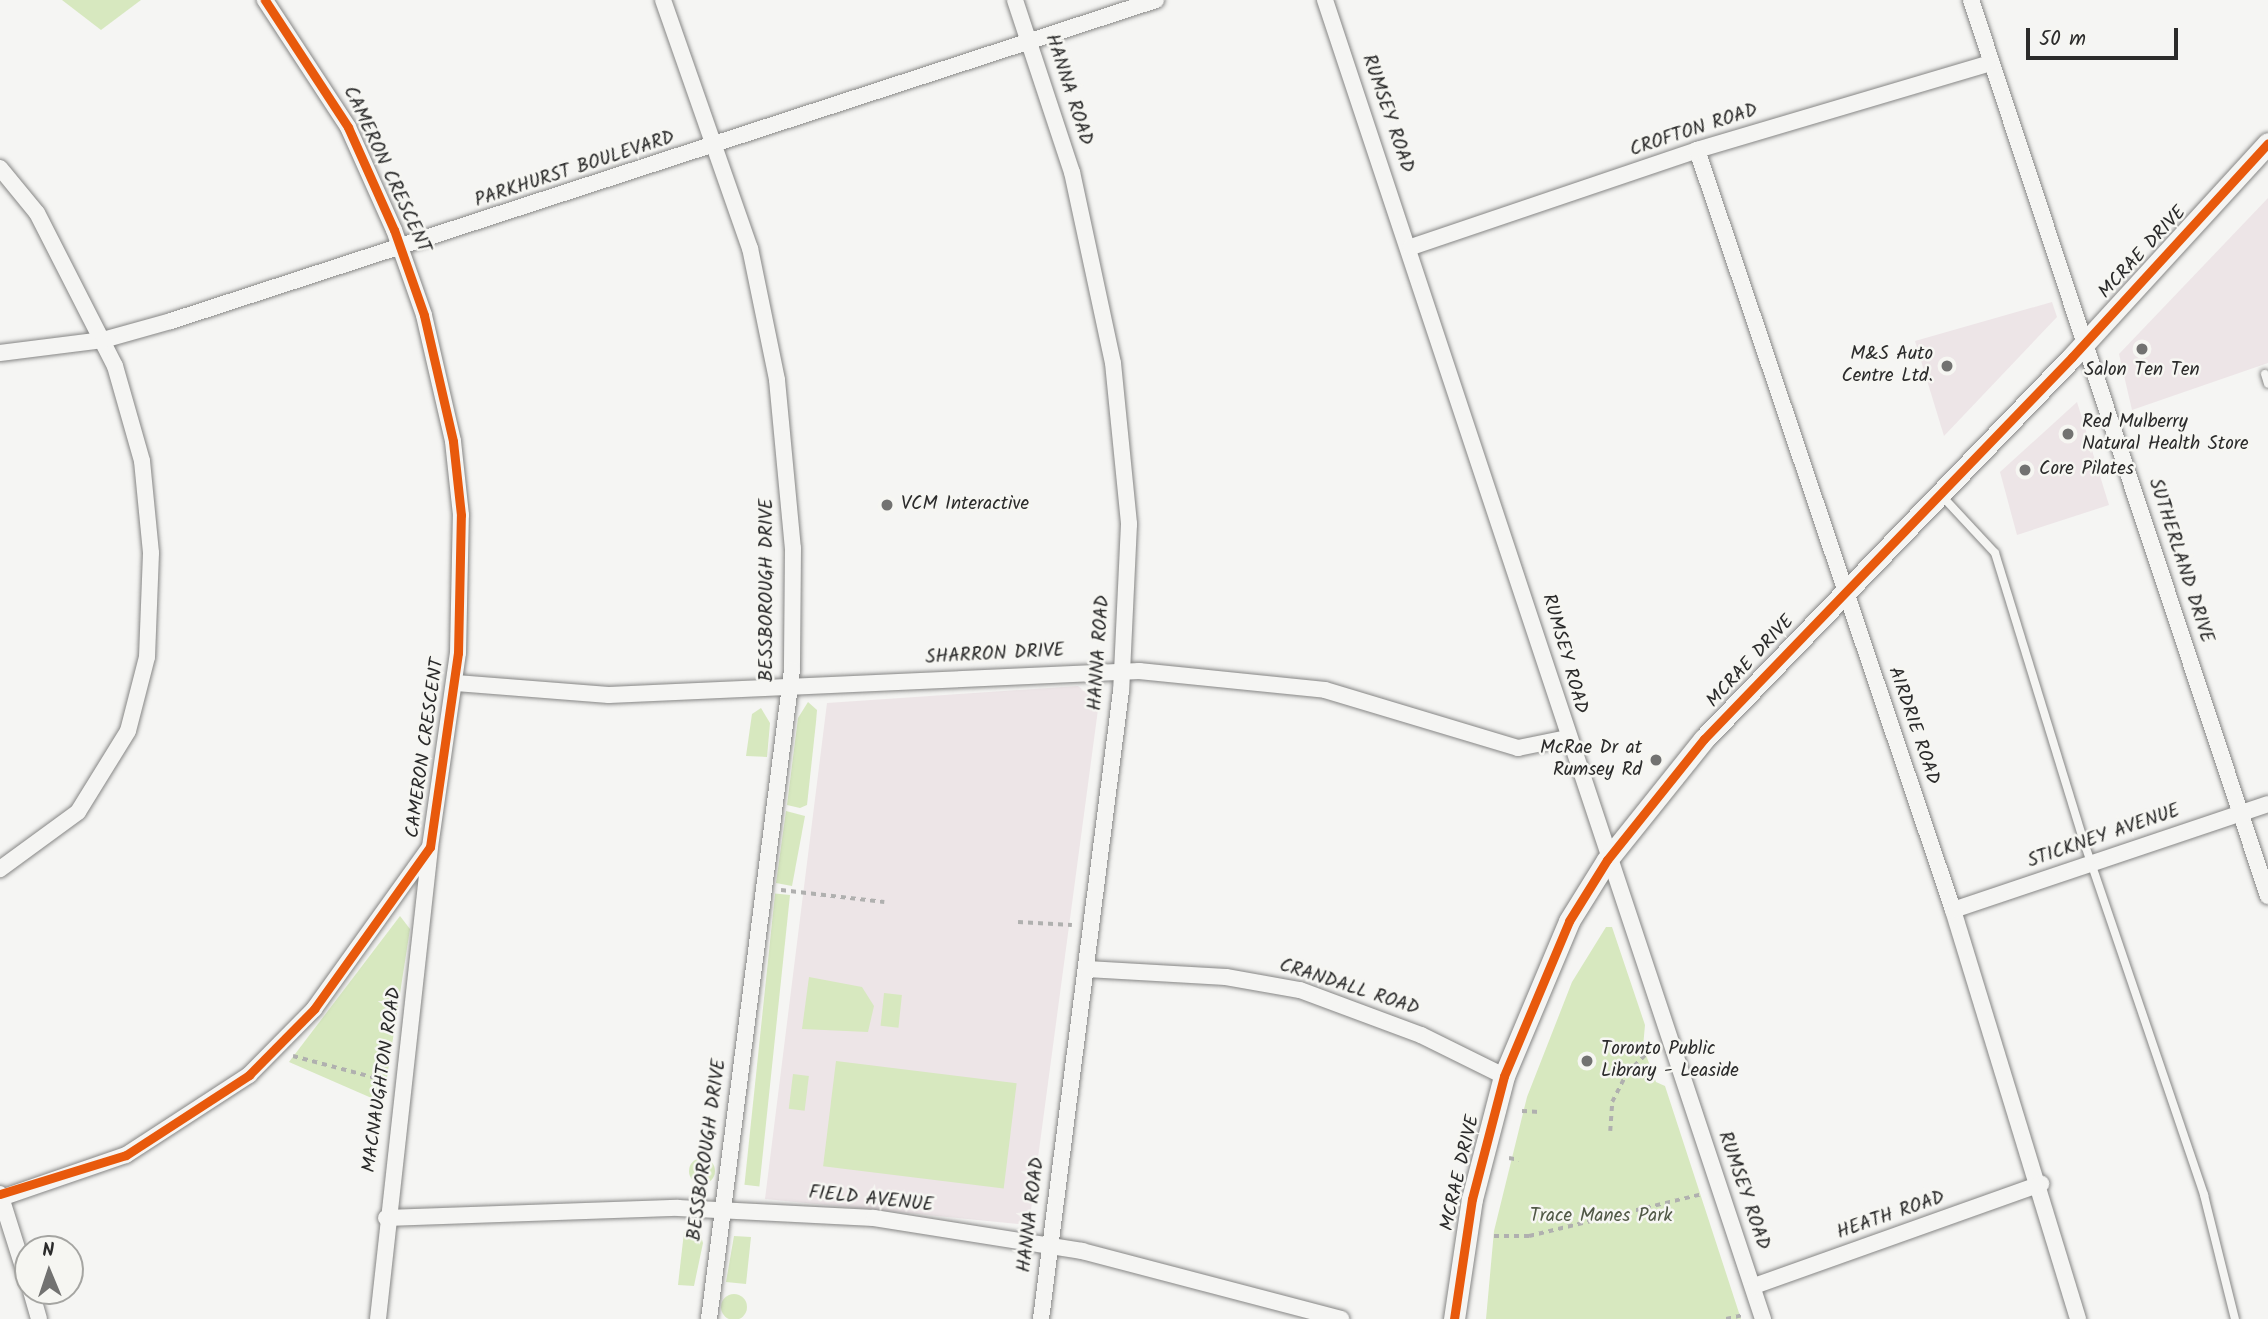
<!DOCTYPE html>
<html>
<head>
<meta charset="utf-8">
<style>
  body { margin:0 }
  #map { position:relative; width:2268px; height:1319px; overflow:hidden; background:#f5f5f3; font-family:Kalam,sans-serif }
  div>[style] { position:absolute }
  .built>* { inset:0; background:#ede5e7 }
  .green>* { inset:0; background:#d7e8bf; transform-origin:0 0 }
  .round { border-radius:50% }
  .path>* { height:3.5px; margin-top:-1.75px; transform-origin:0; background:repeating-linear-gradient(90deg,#b0b0af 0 5px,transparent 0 10px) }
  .roads { filter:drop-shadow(0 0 2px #868685) drop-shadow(0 0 2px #868685) }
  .service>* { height:8px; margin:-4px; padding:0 4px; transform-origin:4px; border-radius:4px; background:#f5f5f3 }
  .minor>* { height:16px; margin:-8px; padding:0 8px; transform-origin:8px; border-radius:8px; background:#f5f5f3 }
  .tertiary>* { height:21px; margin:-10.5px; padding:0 10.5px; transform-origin:10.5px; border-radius:10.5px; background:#f5f5f3 }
  .cycleway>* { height:9px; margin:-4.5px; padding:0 4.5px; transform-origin:4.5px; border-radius:4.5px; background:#e8590c }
  .dots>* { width:19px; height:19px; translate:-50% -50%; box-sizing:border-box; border:4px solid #f6f6f2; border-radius:50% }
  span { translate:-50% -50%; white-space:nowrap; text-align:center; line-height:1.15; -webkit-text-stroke:5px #f6f6f2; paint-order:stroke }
  .street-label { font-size:19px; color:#2b2b2b }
  .poi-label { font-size:19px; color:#2b2b2b }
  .right { translate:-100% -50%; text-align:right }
  .left { translate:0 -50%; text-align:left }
  .park-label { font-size:19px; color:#505846 }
  .north { position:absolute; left:14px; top:1235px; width:70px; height:70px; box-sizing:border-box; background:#f6f6f2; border:2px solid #a5a5a2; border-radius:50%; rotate:358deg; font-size:19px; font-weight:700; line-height:28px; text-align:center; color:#2b2b2b }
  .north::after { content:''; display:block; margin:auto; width:24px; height:32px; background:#727271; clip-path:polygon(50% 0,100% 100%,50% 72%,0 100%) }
  .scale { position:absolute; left:2026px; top:28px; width:152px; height:32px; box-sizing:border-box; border:4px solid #2b2b2b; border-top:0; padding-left:9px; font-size:21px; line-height:24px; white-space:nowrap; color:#2b2b2b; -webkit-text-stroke:5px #f6f6f2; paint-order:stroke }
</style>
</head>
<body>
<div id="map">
  <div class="built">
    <i style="clip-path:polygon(2268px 198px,2268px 363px,2132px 410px,2119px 354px)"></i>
    <i style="clip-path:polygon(2052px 302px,2057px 317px,1944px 436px,1915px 341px)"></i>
    <i style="clip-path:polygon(2077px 402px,2109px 505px,2017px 535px,2000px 472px)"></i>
    <i style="clip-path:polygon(1078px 686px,1099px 702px,1029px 1225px,765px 1199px,827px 703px)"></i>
  </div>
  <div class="green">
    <i style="clip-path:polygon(62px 0,141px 0,101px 30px)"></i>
    <i style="clip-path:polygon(808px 702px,817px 710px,816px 722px,807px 805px,800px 808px,787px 805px,798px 718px)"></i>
    <i style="clip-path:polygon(761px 708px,770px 723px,767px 757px,746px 756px,752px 714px)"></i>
    <i style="clip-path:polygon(786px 811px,805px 816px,792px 886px,776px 883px)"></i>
    <i style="left:790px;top:895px;width:293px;height:15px;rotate:96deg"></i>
    <i style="clip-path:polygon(400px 916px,410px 929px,383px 1103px,289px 1062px)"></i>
    <i style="clip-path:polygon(1606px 927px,1612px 927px,1645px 1025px,1643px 1047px,1656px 1082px,1665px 1086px,1741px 1319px,1486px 1319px,1494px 1231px,1527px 1097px,1572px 982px)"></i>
    <i style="clip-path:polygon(809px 977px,862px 987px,874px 1006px,868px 1032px,802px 1029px)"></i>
    <i style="left:884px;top:993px;width:18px;height:33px;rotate:6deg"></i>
    <i style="left:836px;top:1061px;width:182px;height:106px;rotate:7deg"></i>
    <i style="left:793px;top:1074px;width:16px;height:35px;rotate:7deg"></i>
    <i class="round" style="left:689px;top:1158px;width:26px;height:26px"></i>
    <i style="clip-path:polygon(684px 1232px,700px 1233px,703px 1243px,694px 1286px,678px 1285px)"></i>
    <i style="clip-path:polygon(734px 1236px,751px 1237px,746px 1284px,726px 1282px)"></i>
    <i class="round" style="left:721px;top:1294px;width:26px;height:26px"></i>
  </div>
  <div class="path">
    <i style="left:781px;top:890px;width:104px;rotate:6.6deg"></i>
    <i style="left:1018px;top:922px;width:54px;rotate:3.2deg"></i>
    <i style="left:293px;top:1056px;width:97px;rotate:14.9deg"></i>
    <i style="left:1522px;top:1111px;width:17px;rotate:3deg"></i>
    <i style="left:1610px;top:1131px;width:29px;rotate:-86deg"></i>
    <i style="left:1612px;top:1102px;width:33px;rotate:-63deg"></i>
    <i style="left:1627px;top:1073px;width:27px;rotate:-45deg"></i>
    <i style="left:1509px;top:1158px;width:10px;rotate:11deg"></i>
    <i style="left:1494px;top:1236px;width:35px"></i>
    <i style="left:1529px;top:1236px;width:179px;rotate:-13.6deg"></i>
    <i style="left:1726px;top:1319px;width:17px;rotate:-13deg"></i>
  </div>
  <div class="roads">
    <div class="service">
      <i style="left:2265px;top:374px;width:10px;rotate:73deg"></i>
      <i style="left:1941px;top:495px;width:79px;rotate:47deg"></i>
      <i style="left:1995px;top:553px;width:306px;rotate:72.9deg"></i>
      <i style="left:2085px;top:845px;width:370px;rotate:71.2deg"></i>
      <i style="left:2204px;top:1195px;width:128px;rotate:76deg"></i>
    </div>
    <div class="minor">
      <i style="left:663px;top:0;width:263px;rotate:70.7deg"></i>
      <i style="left:750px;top:248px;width:135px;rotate:78.4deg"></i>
      <i style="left:777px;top:380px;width:169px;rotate:84.6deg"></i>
      <i style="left:793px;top:548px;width:122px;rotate:90.5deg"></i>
      <i style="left:792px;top:670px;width:654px;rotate:97.29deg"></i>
      <i style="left:1015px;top:0;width:181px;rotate:71.7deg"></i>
      <i style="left:1072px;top:172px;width:195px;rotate:77.9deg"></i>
      <i style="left:1113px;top:363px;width:162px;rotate:84.3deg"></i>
      <i style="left:1129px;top:524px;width:167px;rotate:92.7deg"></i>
      <i style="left:1121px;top:691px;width:633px;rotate:97.26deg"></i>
      <i style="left:1325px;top:0;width:1390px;rotate:71.63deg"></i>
      <i style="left:1971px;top:0;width:944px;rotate:71.66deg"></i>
      <i style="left:1697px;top:150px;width:802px;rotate:71.38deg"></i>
      <i style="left:1953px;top:910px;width:428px;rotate:73deg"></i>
      <i style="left:0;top:168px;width:58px;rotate:50.6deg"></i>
      <i style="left:37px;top:213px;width:172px;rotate:63deg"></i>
      <i style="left:115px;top:366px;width:99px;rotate:74.1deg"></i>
      <i style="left:142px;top:461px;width:92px;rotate:84.4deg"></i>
      <i style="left:151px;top:553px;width:104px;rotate:92.2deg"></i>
      <i style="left:147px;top:657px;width:76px;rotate:104.4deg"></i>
      <i style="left:128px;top:731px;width:95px;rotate:121.7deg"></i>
      <i style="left:78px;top:812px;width:97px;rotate:143.8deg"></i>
      <i style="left:1411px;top:247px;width:302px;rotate:-18.7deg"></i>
      <i style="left:1697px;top:150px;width:307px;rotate:-16.5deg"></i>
      <i style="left:0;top:353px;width:104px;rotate:-7.2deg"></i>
      <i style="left:103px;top:340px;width:71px;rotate:-15.6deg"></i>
      <i style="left:171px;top:321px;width:1036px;rotate:-18.05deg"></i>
      <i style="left:456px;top:683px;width:153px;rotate:4.5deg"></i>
      <i style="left:609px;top:695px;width:531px;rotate:-2.59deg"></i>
      <i style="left:1139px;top:671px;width:187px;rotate:5.8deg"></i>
      <i style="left:1325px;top:690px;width:202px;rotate:16.7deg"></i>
      <i style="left:1518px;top:748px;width:50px;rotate:-11.5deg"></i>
      <i style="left:1953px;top:910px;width:332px;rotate:-18.6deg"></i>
      <i style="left:1087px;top:969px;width:139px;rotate:3.3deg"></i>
      <i style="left:1226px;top:977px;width:75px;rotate:10deg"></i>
      <i style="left:1300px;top:990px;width:129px;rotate:20.4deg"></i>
      <i style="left:1421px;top:1035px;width:93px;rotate:26.3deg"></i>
      <i style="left:0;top:1194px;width:93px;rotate:72.5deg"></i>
      <i style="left:1px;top:1198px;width:132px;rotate:-19deg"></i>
      <i style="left:126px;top:1155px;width:147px;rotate:-33deg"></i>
      <i style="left:249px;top:1075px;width:93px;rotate:-45.4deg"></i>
      <i style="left:314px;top:1009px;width:199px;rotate:-54.4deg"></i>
      <i style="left:430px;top:847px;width:196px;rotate:-81.8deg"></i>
      <i style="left:458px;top:653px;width:138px;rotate:-88.8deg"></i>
      <i style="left:461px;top:515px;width:74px;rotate:-96.2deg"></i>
      <i style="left:453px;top:441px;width:129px;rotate:-103deg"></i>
      <i style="left:424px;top:315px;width:90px;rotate:-109.4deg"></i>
      <i style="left:394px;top:230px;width:113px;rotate:-114.1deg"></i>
      <i style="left:348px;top:127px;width:152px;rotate:-123.2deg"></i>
      <i style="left:386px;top:1218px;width:292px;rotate:-2deg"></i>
      <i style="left:678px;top:1208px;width:196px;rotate:2.9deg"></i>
      <i style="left:874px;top:1218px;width:211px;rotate:9deg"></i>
      <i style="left:1082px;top:1251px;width:268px;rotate:14.7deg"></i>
      <i style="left:1754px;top:1286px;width:305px;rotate:-19.6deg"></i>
      <i style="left:31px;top:1291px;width:29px;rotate:74deg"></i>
      <i style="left:378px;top:1319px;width:472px;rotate:-83.7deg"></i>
    </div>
    <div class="tertiary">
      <i style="left:1454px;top:1319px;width:121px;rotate:-81.5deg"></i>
      <i style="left:1472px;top:1199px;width:127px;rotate:-75.4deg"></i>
      <i style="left:1504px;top:1076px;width:168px;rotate:-67.2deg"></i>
      <i style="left:1569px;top:921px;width:72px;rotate:-58.1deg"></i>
      <i style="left:1607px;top:860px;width:155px;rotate:-51.3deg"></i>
      <i style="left:1704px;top:739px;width:530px;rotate:-46.07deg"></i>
      <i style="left:2072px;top:357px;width:290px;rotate:-47.5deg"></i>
    </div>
  </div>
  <div class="cycleway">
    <i style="left:0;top:1194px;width:132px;rotate:-17.2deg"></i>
    <i style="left:126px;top:1155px;width:147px;rotate:-33deg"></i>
    <i style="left:249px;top:1075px;width:93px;rotate:-45.4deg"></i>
    <i style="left:314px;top:1009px;width:199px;rotate:-54.4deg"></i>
    <i style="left:430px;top:847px;width:196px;rotate:-81.8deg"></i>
    <i style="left:458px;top:653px;width:138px;rotate:-88.8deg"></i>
    <i style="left:461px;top:515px;width:74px;rotate:-96.2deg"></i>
    <i style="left:453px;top:441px;width:129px;rotate:-103deg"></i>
    <i style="left:424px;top:315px;width:90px;rotate:-109.4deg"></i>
    <i style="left:394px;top:230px;width:113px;rotate:-114.1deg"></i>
    <i style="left:348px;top:127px;width:152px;rotate:-123.2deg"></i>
    <i style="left:1454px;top:1319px;width:121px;rotate:-81.5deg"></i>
    <i style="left:1472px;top:1199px;width:127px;rotate:-75.4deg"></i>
    <i style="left:1504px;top:1076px;width:168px;rotate:-67.2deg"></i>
    <i style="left:1569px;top:921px;width:72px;rotate:-58.1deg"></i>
    <i style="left:1607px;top:860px;width:155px;rotate:-51.3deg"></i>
    <i style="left:1704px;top:739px;width:530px;rotate:-46.07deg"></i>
    <i style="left:2072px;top:357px;width:290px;rotate:-47.5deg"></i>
  </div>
  <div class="dots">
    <i style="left:2142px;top:349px;background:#727271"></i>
    <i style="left:1947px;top:366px;background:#727271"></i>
    <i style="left:2068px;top:434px;background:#727271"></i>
    <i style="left:2025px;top:470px;background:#727271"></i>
    <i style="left:887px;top:505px;background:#727271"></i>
    <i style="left:1656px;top:760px;background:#727271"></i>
    <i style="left:1587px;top:1061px;background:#727271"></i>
  </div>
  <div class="street-label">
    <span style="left:1068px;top:90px;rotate:72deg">HANNA ROAD</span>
    <span style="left:1387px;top:114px;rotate:71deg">RUMSEY ROAD</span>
    <span style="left:1694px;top:131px;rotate:-18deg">CROFTON ROAD</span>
    <span style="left:386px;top:170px;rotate:65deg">CAMERON CRESCENT</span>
    <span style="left:575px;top:170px;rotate:-18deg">PARKHURST BOULEVARD</span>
    <span style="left:2143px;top:253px;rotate:-47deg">MCRAE DRIVE</span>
    <span style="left:2180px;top:561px;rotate:72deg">SUTHERLAND DRIVE</span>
    <span style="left:768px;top:590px;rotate:-90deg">BESSBOROUGH DRIVE</span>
    <span style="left:1100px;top:653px;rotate:-86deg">HANNA ROAD</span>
    <span style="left:1564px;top:654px;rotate:74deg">RUMSEY ROAD</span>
    <span style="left:995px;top:655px;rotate:-3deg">SHARRON DRIVE</span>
    <span style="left:1751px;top:662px;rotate:-47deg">MCRAE DRIVE</span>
    <span style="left:1913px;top:726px;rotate:71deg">AIRDRIE ROAD</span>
    <span style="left:426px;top:748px;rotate:-82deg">CAMERON CRESCENT</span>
    <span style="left:2104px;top:837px;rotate:-19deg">STICKNEY AVENUE</span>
    <span style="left:1349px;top:988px;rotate:18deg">CRANDALL ROAD</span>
    <span style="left:383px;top:1080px;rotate:-82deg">MACNAUGHTON ROAD</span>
    <span style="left:708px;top:1150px;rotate:-82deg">BESSBOROUGH DRIVE</span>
    <span style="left:1461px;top:1173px;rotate:-77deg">MCRAE DRIVE</span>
    <span style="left:1743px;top:1191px;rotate:71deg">RUMSEY ROAD</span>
    <span style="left:871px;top:1200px;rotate:6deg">FIELD AVENUE</span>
    <span style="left:1032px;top:1215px;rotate:-83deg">HANNA ROAD</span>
    <span style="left:1891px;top:1216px;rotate:-19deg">HEATH ROAD</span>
  </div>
  <div class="poi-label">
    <span class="right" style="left:1933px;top:366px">M&amp;S Auto<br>Centre Ltd.</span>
    <span style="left:2142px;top:371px">Salon Ten Ten</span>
    <span class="left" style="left:2082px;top:434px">Red Mulberry<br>Natural Health Store</span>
    <span class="left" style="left:2039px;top:470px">Core Pilates</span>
    <span class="left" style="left:901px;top:505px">VCM Interactive</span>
    <span class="right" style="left:1642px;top:760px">McRae Dr at<br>Rumsey Rd</span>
    <span class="left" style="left:1601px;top:1061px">Toronto Public<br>Library - Leaside</span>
  </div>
  <div class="park-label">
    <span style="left:1601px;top:1217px">Trace Manes Park</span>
  </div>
  <div class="north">N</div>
  <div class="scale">50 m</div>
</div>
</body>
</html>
